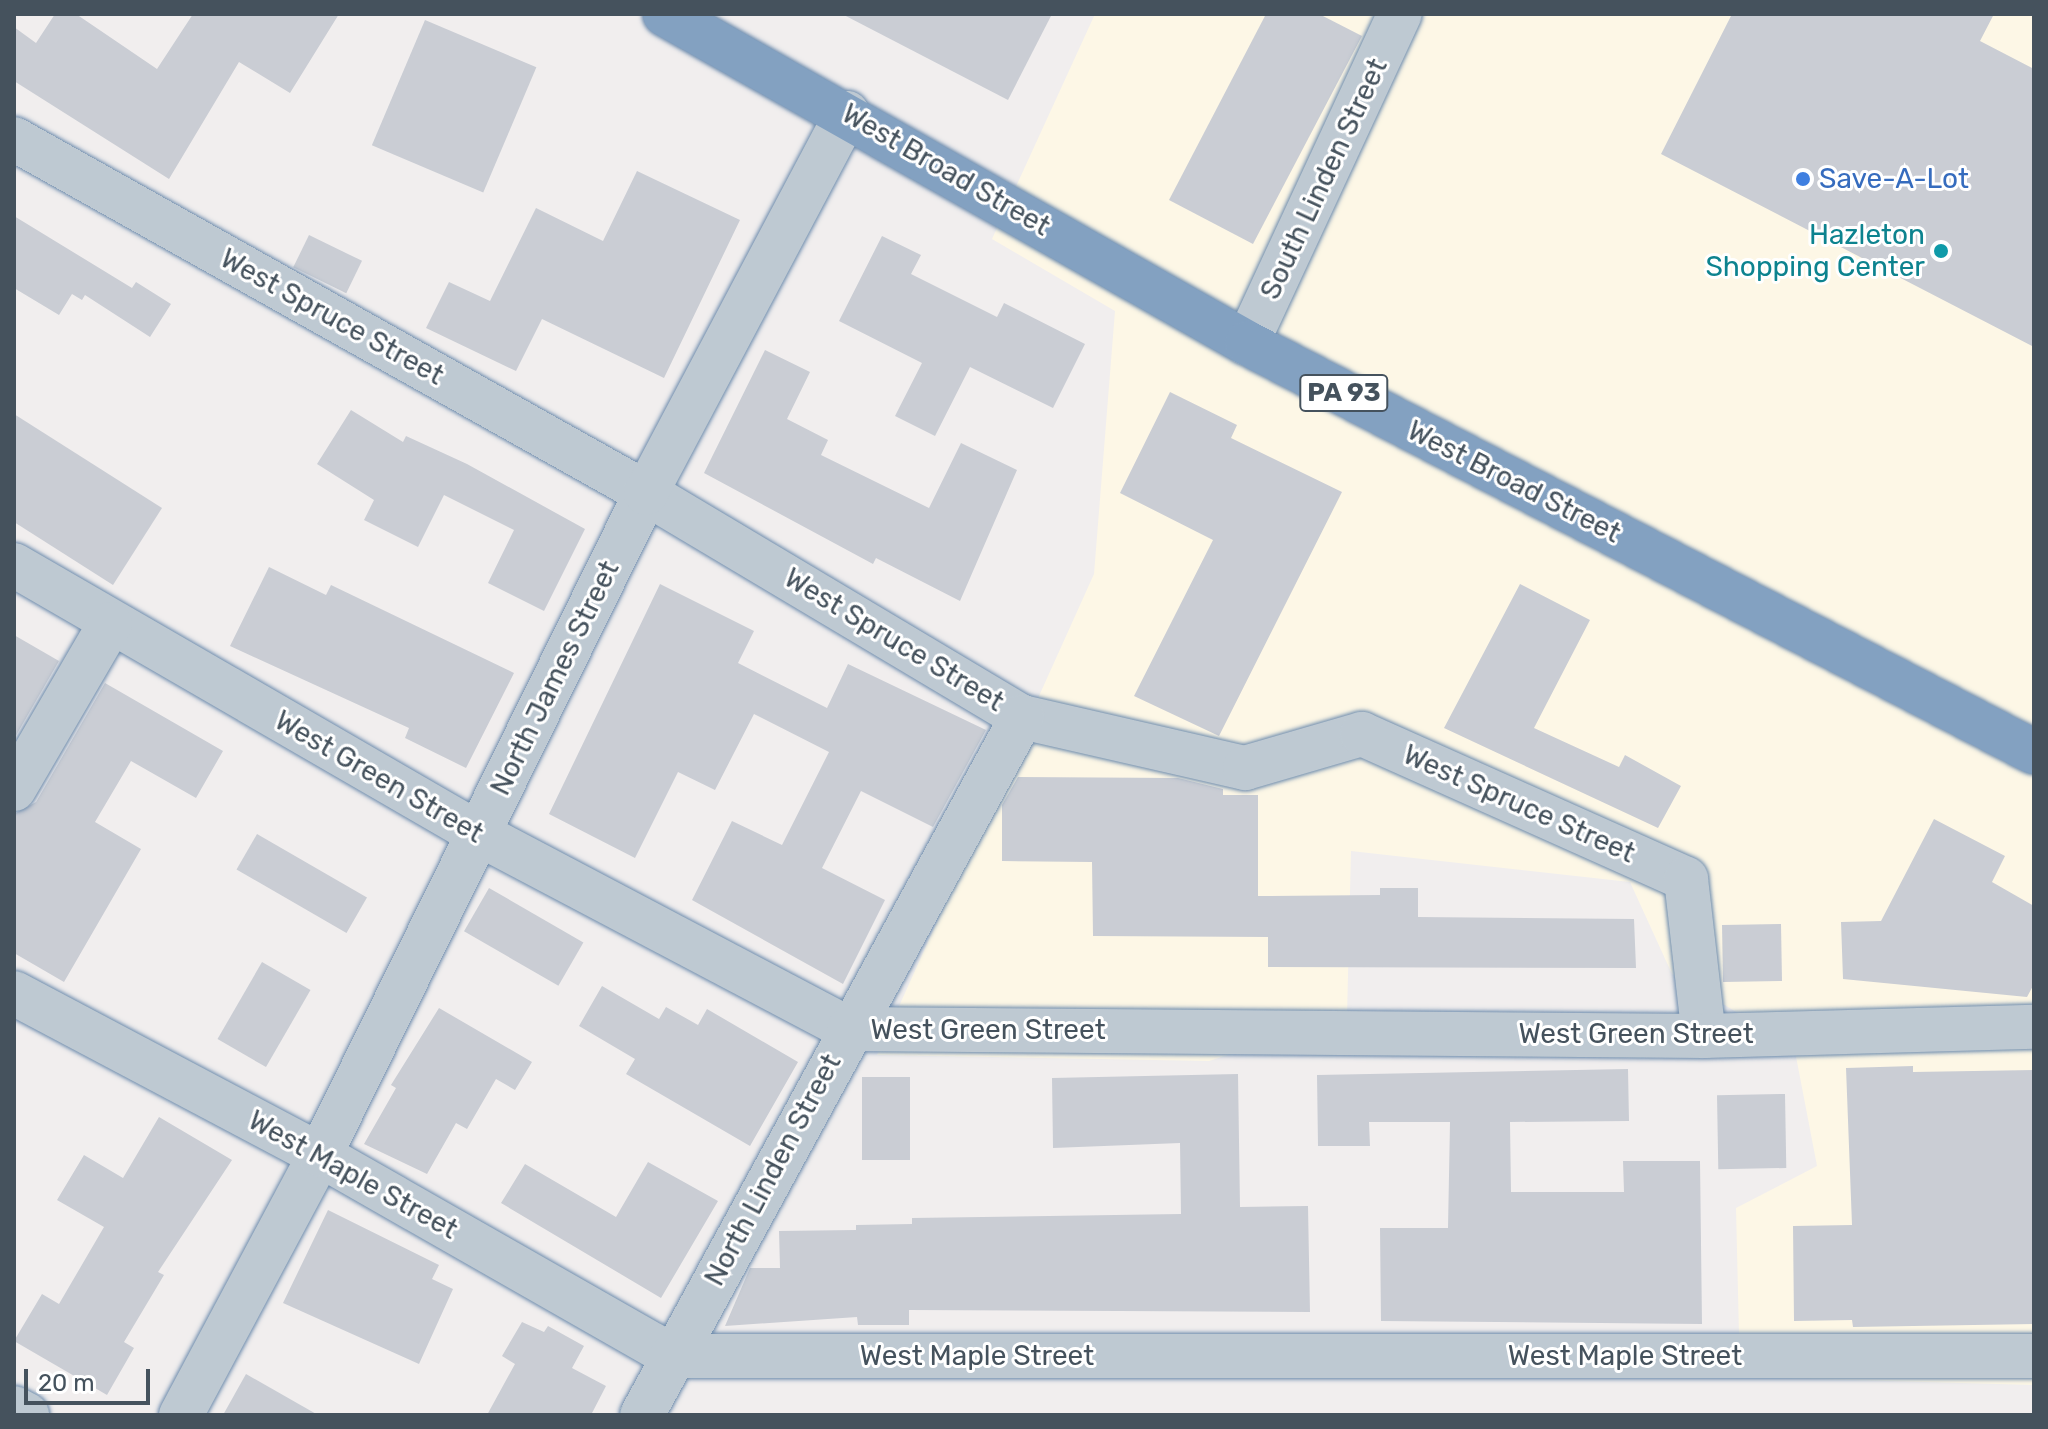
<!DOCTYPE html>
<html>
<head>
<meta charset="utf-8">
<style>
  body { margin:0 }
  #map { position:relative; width:2048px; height:1429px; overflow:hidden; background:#f1eeee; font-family:Rubik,sans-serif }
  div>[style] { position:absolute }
  .commercial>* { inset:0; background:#fdf7e6 }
  .building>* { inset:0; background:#cacdd4; transform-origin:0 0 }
  .roads { filter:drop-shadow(0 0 2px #6e8cad) drop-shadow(0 0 2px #6e8cad) }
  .street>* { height:44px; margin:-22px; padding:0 22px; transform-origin:22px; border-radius:22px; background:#bec9d2 }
  .highway>* { height:44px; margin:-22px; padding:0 22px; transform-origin:22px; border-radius:22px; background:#83a1c1 }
  .dots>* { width:22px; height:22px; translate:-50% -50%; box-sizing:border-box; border:4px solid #fff; border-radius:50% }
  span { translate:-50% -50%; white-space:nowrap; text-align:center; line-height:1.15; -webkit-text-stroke:6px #fff; paint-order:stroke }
  .shield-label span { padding:2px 6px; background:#fff; border:2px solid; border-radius:6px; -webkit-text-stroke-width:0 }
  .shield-label { font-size:26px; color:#45525d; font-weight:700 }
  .street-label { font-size:28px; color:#45525d }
  .shop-label { font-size:28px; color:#366cbe }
  .left { translate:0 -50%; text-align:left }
  .culture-label { font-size:28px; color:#0d838f }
  .right { translate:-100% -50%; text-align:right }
  .frame { position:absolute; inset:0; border:16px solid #45525d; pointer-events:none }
  .scale { position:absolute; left:24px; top:1369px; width:126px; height:36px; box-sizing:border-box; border:4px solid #45525d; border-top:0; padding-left:10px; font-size:24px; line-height:28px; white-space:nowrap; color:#45525d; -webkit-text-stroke:6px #fff; paint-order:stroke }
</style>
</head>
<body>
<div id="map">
  <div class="commercial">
    <i style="clip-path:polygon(1095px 14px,2034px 14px,2034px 1385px,1740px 1377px,1736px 1208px,1817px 1166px,1794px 1046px,1672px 974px,1630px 882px,1351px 851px,1347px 1017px,1209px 1061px,877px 1055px,1094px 574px,1115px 311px,992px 239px)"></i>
  </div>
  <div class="building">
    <i style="clip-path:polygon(55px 14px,76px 14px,157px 69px,193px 14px,339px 14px,290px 93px,239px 62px,169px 179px,14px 81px,14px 27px,36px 43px)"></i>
    <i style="clip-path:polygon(842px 14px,1052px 14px,1008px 100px)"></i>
    <i style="clip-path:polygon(1266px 14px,1319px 14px,1362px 36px,1253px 244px,1169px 200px)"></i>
    <i style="clip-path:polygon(1732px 14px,1994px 14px,1980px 41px,2034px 69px,2034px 347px,1661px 154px)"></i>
    <i style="left:425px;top:20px;width:121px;height:136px;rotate:23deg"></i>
    <i style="clip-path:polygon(637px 171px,740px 220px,664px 378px,542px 319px,516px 371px,426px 328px,449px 282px,490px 301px,536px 208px,603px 241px)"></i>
    <i style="clip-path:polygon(14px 216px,132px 288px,136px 282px,171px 304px,150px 337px,85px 295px,82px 300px,72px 294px,59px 315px,14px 288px)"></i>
    <i style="left:309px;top:235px;width:59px;height:36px;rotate:26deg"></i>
    <i style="clip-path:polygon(882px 236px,921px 255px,911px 274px,997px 317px,1004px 303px,1085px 344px,1053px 408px,970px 367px,935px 436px,895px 416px,922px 363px,839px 321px)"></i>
    <i style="clip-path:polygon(765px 350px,810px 372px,787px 419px,828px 440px,821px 455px,929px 508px,961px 443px,1017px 470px,960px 601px,876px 558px,873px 564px,704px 473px)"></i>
    <i style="clip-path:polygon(1170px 392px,1237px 425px,1231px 438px,1342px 492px,1219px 736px,1134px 696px,1213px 540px,1120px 493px)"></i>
    <i style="clip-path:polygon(351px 410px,403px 442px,406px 436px,467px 464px,585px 529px,544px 611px,488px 583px,514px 530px,444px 495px,418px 547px,364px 520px,374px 500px,317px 464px)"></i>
    <i style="clip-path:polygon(14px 414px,162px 508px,113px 585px,14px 522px)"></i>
    <i style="clip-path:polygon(269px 567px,326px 595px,331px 585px,514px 673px,466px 768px,405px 738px,409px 728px,230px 646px)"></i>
    <i style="clip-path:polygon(660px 584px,754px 631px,738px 663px,827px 708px,848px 664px,986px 730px,933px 827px,861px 791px,822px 868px,885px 900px,843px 984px,692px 900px,732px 821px,782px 845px,829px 752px,754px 714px,715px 790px,678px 772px,635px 858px,549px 814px)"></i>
    <i style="clip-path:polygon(1520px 584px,1590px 620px,1534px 728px,1619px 767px,1625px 755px,1681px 786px,1658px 828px,1444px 728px)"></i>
    <i style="clip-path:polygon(14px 635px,59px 661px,14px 739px)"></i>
    <i style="clip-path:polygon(105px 683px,223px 751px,196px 798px,131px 761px,95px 822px,141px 849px,64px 982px,14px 953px,14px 814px,36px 802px)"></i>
    <i style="clip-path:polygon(1018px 777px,1178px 778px,1223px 789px,1223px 795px,1258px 795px,1258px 896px,1380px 895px,1380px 888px,1418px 888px,1418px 917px,1634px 919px,1636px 968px,1268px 967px,1268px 937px,1093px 936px,1092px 862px,1002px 861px,1002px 805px)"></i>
    <i style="clip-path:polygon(1934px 819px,2005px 856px,1992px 882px,2034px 906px,2034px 984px,2027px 997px,1843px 979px,1841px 922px,1881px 921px)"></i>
    <i style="left:257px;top:834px;width:127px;height:41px;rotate:30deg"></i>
    <i style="left:489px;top:888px;width:109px;height:50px;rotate:30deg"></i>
    <i style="left:1781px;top:924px;width:57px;height:59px;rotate:89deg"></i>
    <i style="left:262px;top:962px;width:56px;height:89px;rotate:30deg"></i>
    <i style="clip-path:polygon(602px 986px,659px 1019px,666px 1007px,698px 1025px,707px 1009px,798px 1062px,750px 1146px,626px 1074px,635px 1059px,579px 1026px)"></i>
    <i style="clip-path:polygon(439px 1008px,532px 1062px,515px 1090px,496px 1079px,467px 1129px,456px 1123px,427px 1174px,364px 1144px,396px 1088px,391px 1085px)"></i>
    <i style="clip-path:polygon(1913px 1066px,1913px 1072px,2034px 1070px,2034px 1324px,1853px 1327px,1852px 1320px,1794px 1321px,1793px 1226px,1852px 1225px,1846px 1068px)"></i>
    <i style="clip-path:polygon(1628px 1069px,1629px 1121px,1510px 1122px,1511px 1192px,1624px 1192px,1623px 1161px,1700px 1161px,1702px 1324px,1381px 1321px,1380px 1228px,1448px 1228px,1450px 1122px,1369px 1122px,1370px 1146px,1318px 1146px,1317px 1075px)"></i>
    <i style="clip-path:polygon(1238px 1074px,1240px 1207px,1308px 1206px,1310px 1312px,909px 1310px,909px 1325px,858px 1325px,857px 1317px,725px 1326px,750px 1268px,780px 1268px,779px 1231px,856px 1230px,856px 1225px,912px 1224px,912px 1218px,1181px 1214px,1180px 1143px,1053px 1148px,1052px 1078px)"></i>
    <i style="left:862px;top:1077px;width:48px;height:83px"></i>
    <i style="left:1785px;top:1094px;width:74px;height:68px;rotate:89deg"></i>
    <i style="clip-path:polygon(159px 1117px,232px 1160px,158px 1272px,164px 1275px,124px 1342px,134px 1348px,107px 1395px,14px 1341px,42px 1294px,59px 1304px,104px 1227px,57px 1200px,84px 1155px,123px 1178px)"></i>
    <i style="clip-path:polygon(648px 1162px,718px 1201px,661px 1298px,501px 1203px,525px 1164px,616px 1217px)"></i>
    <i style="clip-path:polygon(328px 1210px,439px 1265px,432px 1279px,453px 1289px,419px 1364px,283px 1303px)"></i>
    <i style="clip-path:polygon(522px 1322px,544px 1332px,548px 1326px,584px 1346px,572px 1368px,606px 1386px,591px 1415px,487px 1415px,515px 1364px,502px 1356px)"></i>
    <i style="clip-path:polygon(246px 1374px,318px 1415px,223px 1415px)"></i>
  </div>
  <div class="roads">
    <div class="street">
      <i style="left:14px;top:139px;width:724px;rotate:29.25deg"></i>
      <i style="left:646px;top:493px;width:438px;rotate:30.8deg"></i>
      <i style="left:1022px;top:717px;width:229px;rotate:12.9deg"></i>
      <i style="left:1245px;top:768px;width:122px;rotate:-16.2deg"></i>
      <i style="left:1362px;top:734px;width:355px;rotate:24.1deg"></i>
      <i style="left:1686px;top:879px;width:158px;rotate:83.5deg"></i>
      <i style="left:1247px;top:343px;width:363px;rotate:-65.1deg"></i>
      <i style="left:14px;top:565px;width:537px;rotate:30.05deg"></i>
      <i style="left:479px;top:834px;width:418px;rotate:27.8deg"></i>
      <i style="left:849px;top:1029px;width:855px;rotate:0.47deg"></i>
      <i style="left:1704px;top:1036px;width:330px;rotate:-1.6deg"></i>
      <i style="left:14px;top:789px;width:191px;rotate:-59.8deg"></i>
      <i style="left:14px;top:993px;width:346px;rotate:27.9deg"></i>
      <i style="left:320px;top:1155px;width:405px;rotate:29.7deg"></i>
      <i style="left:672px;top:1356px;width:1362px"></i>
      <i style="left:14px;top:1408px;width:15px;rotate:28deg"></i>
      <i style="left:181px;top:1415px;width:295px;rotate:-61.9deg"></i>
      <i style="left:320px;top:1155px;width:738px;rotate:-63.78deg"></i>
      <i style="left:646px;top:493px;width:430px;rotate:-62.1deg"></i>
      <i style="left:642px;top:1415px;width:795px;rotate:-61.44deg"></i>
    </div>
    <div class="highway">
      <i style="left:665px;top:14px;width:669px;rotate:29.48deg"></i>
      <i style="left:1247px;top:343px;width:887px;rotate:27.46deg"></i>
    </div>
  </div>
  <div class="dots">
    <i style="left:1803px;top:179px;background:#3f7fe0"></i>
    <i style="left:1941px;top:251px;background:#0f9aa8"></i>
  </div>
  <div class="shield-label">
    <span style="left:1344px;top:393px">PA 93</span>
  </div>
  <div class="street-label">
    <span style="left:946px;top:170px;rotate:30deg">West Broad Street</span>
    <span style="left:1324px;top:179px;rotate:-65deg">South Linden Street</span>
    <span style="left:332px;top:317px;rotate:29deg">West Spruce Street</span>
    <span style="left:1514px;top:482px;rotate:27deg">West Broad Street</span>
    <span style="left:894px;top:640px;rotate:31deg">West Spruce Street</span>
    <span style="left:555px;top:678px;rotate:-64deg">North James Street</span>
    <span style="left:379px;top:777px;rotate:30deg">West Green Street</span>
    <span style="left:1519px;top:804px;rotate:24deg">West Spruce Street</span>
    <span style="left:988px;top:1030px">West Green Street</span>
    <span style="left:1636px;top:1034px">West Green Street</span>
    <span style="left:773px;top:1170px;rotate:-62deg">North Linden Street</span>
    <span style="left:353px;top:1175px;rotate:29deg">West Maple Street</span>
    <span style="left:977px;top:1356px">West Maple Street</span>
    <span style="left:1625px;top:1356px">West Maple Street</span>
  </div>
  <div class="shop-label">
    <span class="left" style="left:1819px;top:179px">Save-A-Lot</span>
  </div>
  <div class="culture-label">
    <span class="right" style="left:1925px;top:251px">Hazleton<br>Shopping Center</span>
  </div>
  <div class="frame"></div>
  <div class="scale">20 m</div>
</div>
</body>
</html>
